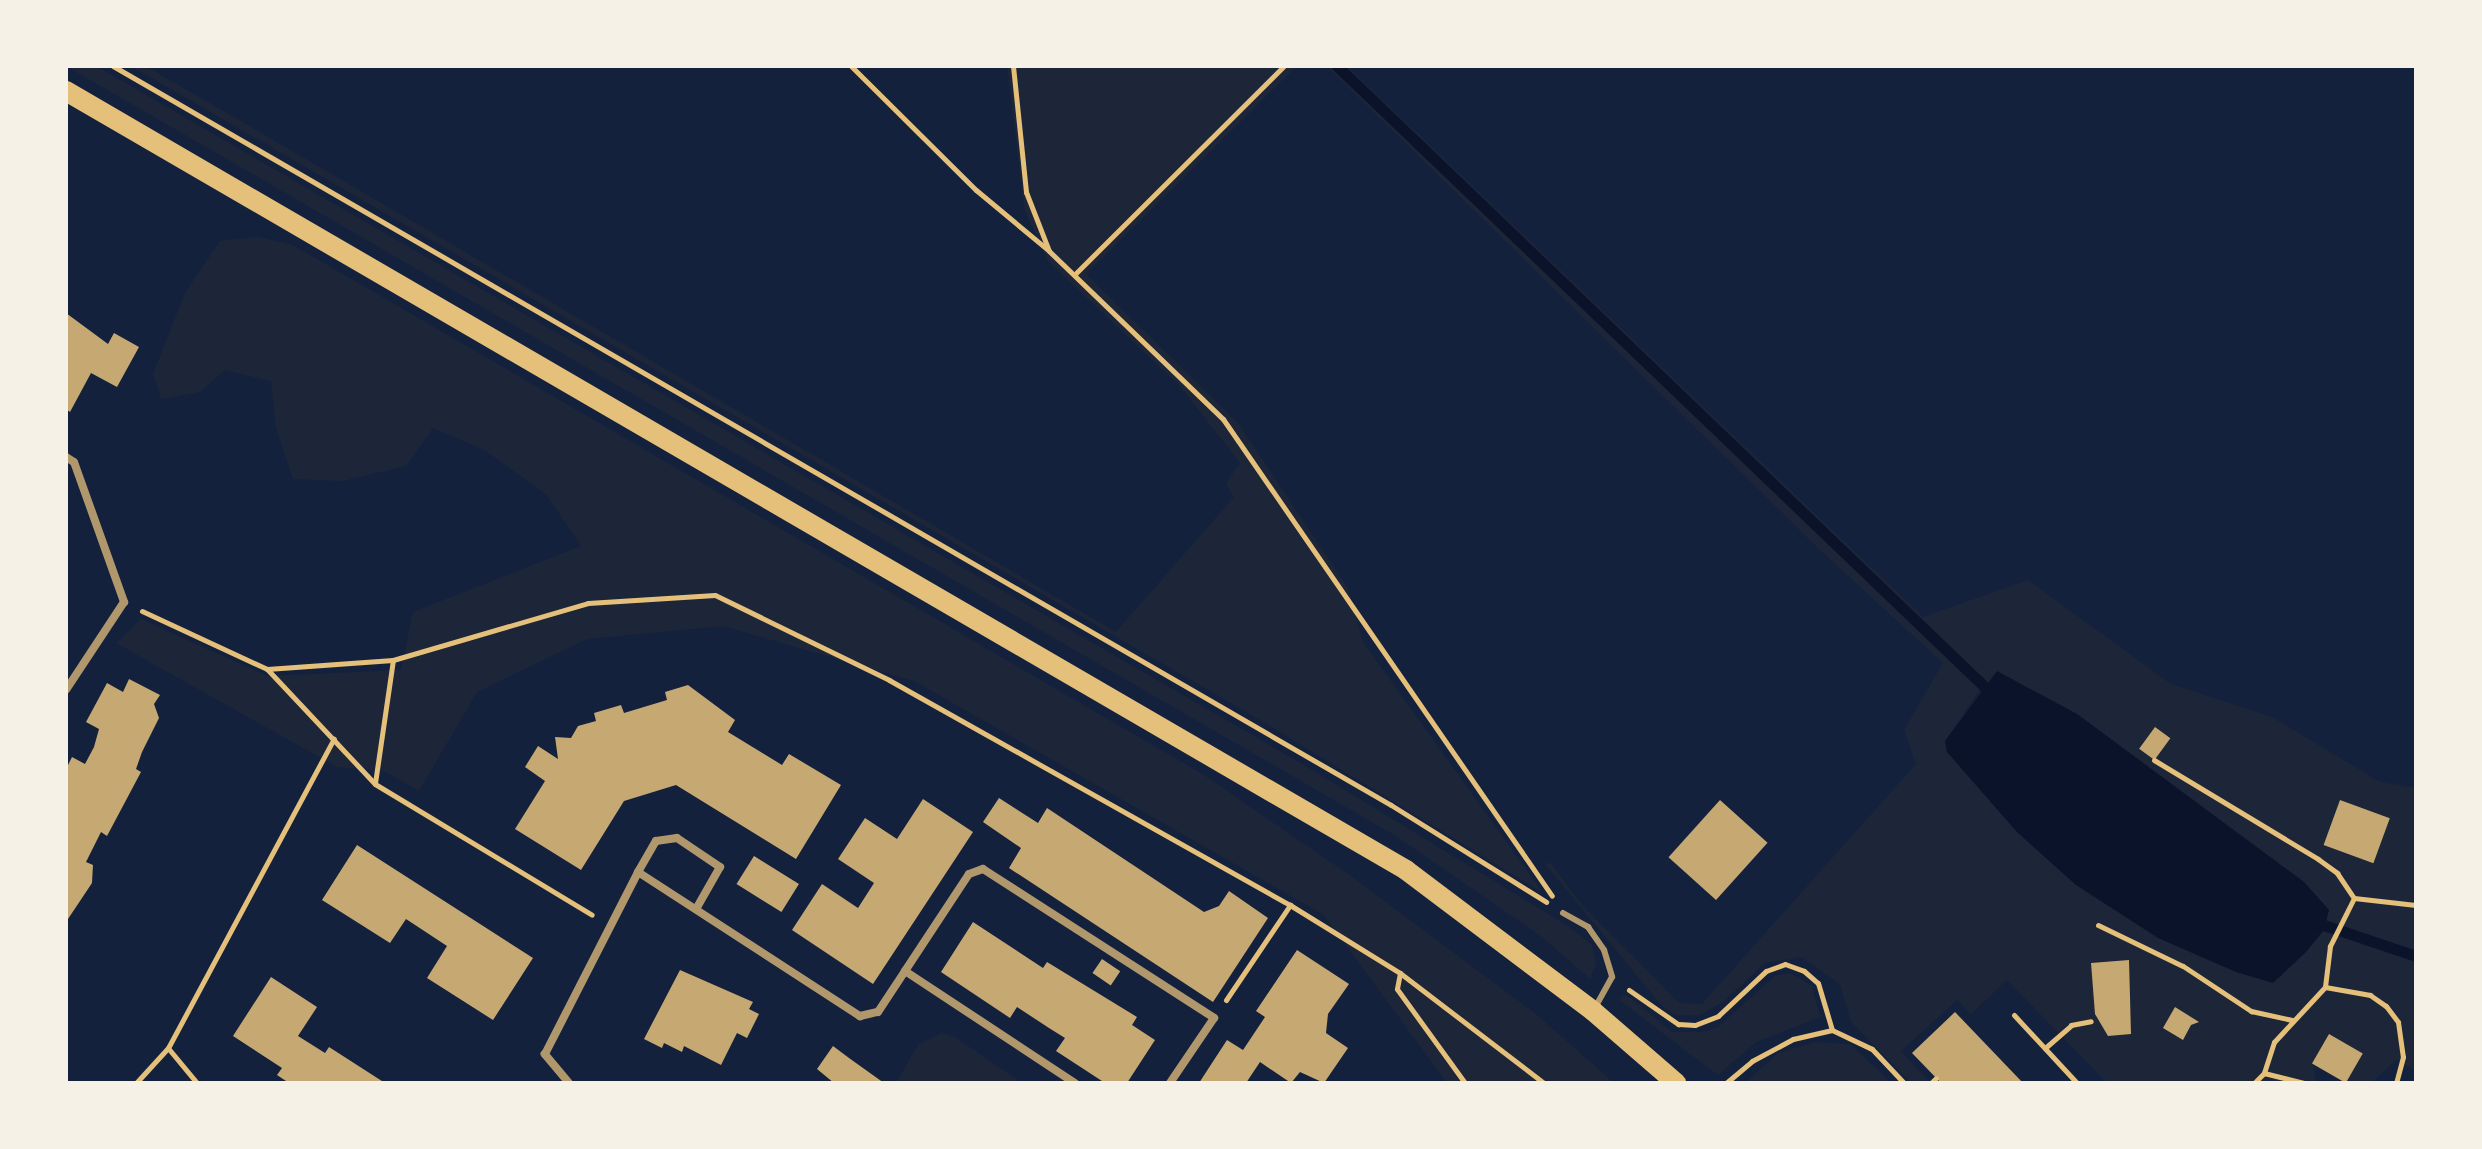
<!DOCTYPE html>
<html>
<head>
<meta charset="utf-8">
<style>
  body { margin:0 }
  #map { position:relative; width:2482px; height:1149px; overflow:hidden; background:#14213d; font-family:"Varela Round",sans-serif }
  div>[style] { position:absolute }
  .green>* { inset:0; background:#1d2539 }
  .water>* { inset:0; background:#0b132b }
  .stream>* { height:11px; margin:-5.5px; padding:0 5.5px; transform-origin:5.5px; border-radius:5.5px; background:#0b132b }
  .building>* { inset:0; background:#c6a872; transform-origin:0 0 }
  .path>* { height:5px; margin:-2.5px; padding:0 2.5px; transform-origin:2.5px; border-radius:2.5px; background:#e5c07b }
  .service>* { height:6px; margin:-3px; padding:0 3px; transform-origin:3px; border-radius:3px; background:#b1986c }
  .minor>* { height:8px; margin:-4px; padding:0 4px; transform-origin:4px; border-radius:4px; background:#b1986c }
  .primary>* { height:20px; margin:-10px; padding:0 10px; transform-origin:10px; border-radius:10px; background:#e5c07b }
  span { translate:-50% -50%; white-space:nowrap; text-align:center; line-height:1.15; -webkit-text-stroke:6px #f6f1e7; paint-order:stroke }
  .frame { position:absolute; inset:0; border:68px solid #f6f1e7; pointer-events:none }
</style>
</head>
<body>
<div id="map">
  <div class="green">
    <i style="clip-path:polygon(66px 66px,96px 66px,1309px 768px,1571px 928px,1592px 945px,1596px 963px,1590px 979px,1541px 936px,1396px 836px)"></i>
    <i style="clip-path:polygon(131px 66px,145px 66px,208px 102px,1116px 632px,1234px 497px,1226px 483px,1240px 463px,1180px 386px,1048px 261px,1025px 211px,1007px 66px,1297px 66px,1086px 274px,1238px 423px,1348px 588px,1363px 642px,1543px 893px,1260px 720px)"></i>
    <i style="clip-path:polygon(evenodd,1327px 66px,1347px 66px,1923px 617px,2028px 580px,2171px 684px,2272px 717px,2380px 782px,2416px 788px,2416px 1071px,2396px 1060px,2371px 1083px,2346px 1083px,2313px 1064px,2316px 1083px,2107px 1083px,2007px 980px,1971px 1014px,1957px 1000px,1901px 1051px,1930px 1083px,1911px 1083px,1851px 1022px,1840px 984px,1802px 957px,1765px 963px,1724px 1001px,1700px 1015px,1676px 1015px,1662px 1006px,1546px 865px,1550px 862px,1581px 904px,1679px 1003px,1702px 1004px,1916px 764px,1904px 730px,1943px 663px,1819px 549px,1327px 66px,1982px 686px,2054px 702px,2077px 714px,2304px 882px,2329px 910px,2076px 885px,2017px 832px,1947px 751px,1946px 740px,1982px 686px)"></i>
    <i style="clip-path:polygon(258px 237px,293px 245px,1204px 775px,1348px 874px,1536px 1014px,1614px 1083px,1447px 1083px,1324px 915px,914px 681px,723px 626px,587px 639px,477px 692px,419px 791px,386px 772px,337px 767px,116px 643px,141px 619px,267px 676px,401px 670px,413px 612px,581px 546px,546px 494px,486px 451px,433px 428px,406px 466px,343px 481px,293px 479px,276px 428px,271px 381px,225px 370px,200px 392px,161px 399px,153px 374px,185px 293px,220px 241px)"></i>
    <i style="clip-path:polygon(1790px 973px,1812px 986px,1820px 1017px,1756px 1042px,1718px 1075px,1619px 1000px,1624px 995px,1632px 999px,1672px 1032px,1701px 1032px,1718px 1027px,1775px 976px)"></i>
    <i style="clip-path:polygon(941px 1033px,955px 1037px,1022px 1083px,897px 1081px,918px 1045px)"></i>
    <i style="clip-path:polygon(1814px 1042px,1850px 1044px,1892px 1083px,1745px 1083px,1778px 1053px)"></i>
  </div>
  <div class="water">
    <i style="clip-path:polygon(1997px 671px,2077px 714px,2304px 882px,2329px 910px,2324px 930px,2306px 952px,2273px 983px,2236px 972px,2158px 938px,2076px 885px,2017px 832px,1947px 752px,1945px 741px)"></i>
  </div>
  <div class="stream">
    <i style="left:1337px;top:66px;width:906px;rotate:43.79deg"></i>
    <i style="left:2315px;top:922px;width:107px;rotate:18.6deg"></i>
  </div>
  <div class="building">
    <i style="clip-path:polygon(66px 313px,108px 344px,114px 333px,139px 347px,117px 387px,91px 373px,70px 412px,66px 409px)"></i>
    <i style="clip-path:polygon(129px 679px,160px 695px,154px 704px,159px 718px,142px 752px,136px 769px,141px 772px,107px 836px,101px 832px,86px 862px,93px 865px,92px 883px,66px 922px,66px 769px,72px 757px,85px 764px,94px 747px,99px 729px,86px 722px,107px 683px,123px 692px)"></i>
    <i style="clip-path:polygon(688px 685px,735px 720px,728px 732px,782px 765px,789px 754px,841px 785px,796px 859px,676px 785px,624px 801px,581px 870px,515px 829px,545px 781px,525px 767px,538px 746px,558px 759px,555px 737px,571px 738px,578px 726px,596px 721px,594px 713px,621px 705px,624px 713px,667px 700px,665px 692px)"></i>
    <i style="left:2155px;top:727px;width:19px;height:27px;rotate:36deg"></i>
    <i style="clip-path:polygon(999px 798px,1038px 823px,1047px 808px,1204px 912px,1219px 906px,1229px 891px,1268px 918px,1213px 1002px,1009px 868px,1021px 848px,983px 822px)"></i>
    <i style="clip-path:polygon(923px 799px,973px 832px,873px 984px,792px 930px,822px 884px,858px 908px,874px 883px,838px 859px,865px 818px,897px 839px)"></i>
    <i style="left:1720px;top:800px;width:64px;height:77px;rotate:42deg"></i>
    <i style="left:2340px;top:800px;width:53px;height:48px;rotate:20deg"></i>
    <i style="clip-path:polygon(357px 845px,533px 958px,493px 1020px,427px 978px,447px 946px,406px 919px,390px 943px,322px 900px)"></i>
    <i style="left:754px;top:856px;width:53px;height:33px;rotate:32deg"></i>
    <i style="clip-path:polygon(973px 922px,1043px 968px,1047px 962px,1137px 1017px,1132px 1025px,1155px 1040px,1127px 1083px,1105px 1083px,1056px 1051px,1065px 1038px,1049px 1028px,1017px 1007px,1010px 1018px,941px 972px)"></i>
    <i style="clip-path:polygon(1297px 950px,1349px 984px,1328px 1014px,1326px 1033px,1348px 1048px,1324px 1083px,1300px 1072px,1291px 1083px,1260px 1062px,1246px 1083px,1199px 1083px,1227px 1040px,1243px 1050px,1265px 1017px,1256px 1011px)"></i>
    <i style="left:1102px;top:959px;width:22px;height:17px;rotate:34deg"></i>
    <i style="clip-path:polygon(2129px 960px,2131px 1034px,2108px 1036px,2095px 1014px,2091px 963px)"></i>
    <i style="clip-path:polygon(680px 970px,753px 1002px,749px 1009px,759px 1014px,747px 1038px,737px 1033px,721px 1065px,684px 1046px,682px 1052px,664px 1043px,662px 1048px,644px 1039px)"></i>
    <i style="clip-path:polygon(271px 977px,317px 1007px,298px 1036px,325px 1053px,329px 1047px,385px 1083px,289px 1083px,277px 1075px,282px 1068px,233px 1036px)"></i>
    <i style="clip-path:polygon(2175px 1007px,2199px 1022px,2191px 1025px,2183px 1040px,2163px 1028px)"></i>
    <i style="clip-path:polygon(1955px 1012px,2023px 1083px,1941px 1083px,1912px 1053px)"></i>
    <i style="left:2329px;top:1034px;width:39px;height:34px;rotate:30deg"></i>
    <i style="clip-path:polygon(833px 1046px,849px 1058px,884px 1083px,834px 1083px,817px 1069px)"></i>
  </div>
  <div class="path">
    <i style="left:113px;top:66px;width:1476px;rotate:30.04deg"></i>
    <i style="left:1391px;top:805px;width:183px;rotate:32deg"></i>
    <i style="left:851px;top:66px;width:176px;rotate:44.8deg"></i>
    <i style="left:976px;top:190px;width:94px;rotate:39.8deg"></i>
    <i style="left:1013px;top:66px;width:127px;rotate:84.1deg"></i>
    <i style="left:1026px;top:192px;width:63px;rotate:68.7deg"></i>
    <i style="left:1049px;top:251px;width:242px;rotate:44deg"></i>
    <i style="left:1223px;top:419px;width:579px;rotate:55.4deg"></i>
    <i style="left:1076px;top:273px;width:293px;rotate:-44.9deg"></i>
    <i style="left:142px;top:611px;width:138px;rotate:24.9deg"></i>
    <i style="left:267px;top:669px;width:126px;rotate:-4.1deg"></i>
    <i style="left:393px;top:660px;width:203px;rotate:-16.3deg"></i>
    <i style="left:588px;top:603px;width:127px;rotate:-3.6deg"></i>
    <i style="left:715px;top:595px;width:194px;rotate:26deg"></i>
    <i style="left:889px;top:680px;width:460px;rotate:29.3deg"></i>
    <i style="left:1290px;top:905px;width:129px;rotate:31.7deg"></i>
    <i style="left:1400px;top:973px;width:181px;rotate:37.4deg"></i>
    <i style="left:268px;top:670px;width:156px;rotate:46.8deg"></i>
    <i style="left:375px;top:784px;width:253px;rotate:31.1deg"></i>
    <i style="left:2154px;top:760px;width:192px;rotate:31.1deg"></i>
    <i style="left:2318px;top:859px;width:24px;rotate:36deg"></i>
    <i style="left:2337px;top:873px;width:30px;rotate:56deg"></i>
    <i style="left:2354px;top:898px;width:54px;rotate:116.6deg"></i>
    <i style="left:2330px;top:946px;width:41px;rotate:97deg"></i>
    <i style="left:2325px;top:987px;width:75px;rotate:132.8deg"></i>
    <i style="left:2274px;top:1042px;width:33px;rotate:108deg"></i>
    <i style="left:2264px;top:1073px;width:14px;rotate:135deg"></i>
    <i style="left:375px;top:783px;width:124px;rotate:-81.7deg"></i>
    <i style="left:2354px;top:898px;width:62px;rotate:6.4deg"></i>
    <i style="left:2098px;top:925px;width:94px;rotate:25.8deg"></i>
    <i style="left:2183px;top:966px;width:82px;rotate:33.5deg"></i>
    <i style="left:2251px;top:1011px;width:42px;rotate:12.4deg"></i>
    <i style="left:1400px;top:973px;width:16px;rotate:101deg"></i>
    <i style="left:1397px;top:989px;width:116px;rotate:54.1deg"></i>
    <i style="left:2325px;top:987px;width:46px;rotate:10.1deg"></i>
    <i style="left:2370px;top:995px;width:19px;rotate:35deg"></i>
    <i style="left:2386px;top:1006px;width:20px;rotate:53deg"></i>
    <i style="left:2398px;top:1022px;width:35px;rotate:82deg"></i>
    <i style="left:2403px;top:1057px;width:27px;rotate:105deg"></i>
    <i style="left:1629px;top:990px;width:60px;rotate:34.8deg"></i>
    <i style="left:1678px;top:1024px;width:17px;rotate:3deg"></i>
    <i style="left:1695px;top:1025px;width:25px;rotate:-21deg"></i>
    <i style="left:1718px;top:1016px;width:66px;rotate:-43.2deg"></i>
    <i style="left:1766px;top:971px;width:20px;rotate:-20deg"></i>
    <i style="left:1785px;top:964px;width:20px;rotate:20deg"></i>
    <i style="left:1804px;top:971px;width:18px;rotate:41deg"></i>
    <i style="left:1818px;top:983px;width:49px;rotate:73.4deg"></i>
    <i style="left:1226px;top:1000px;width:115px;rotate:-56deg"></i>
    <i style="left:2014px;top:1015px;width:93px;rotate:47.2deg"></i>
    <i style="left:168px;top:1048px;width:45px;rotate:50.4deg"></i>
    <i style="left:2045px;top:1048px;width:35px;rotate:-41deg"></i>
    <i style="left:2071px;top:1025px;width:20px;rotate:-11deg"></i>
    <i style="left:2264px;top:1073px;width:41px;rotate:14deg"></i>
    <i style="left:136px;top:1083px;width:47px;rotate:-47.6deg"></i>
    <i style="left:168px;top:1048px;width:351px;rotate:-61.8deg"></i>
    <i style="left:1726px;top:1083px;width:34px;rotate:-40deg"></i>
    <i style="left:1752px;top:1061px;width:47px;rotate:-28.2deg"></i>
    <i style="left:1793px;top:1039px;width:40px;rotate:-13deg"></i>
    <i style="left:1832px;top:1030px;width:44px;rotate:25.4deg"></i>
    <i style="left:1872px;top:1049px;width:47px;rotate:46.7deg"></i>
    <i style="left:1931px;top:1083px;width:7px;rotate:-45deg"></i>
  </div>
  <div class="service">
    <i style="left:1563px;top:913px;width:29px;rotate:29deg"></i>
    <i style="left:1588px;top:927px;width:28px;rotate:55deg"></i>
    <i style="left:1604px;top:950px;width:28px;rotate:73deg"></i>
    <i style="left:1612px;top:977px;width:35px;rotate:119deg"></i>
  </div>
  <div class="minor">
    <i style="left:66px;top:457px;width:9px;rotate:32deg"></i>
    <i style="left:74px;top:462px;width:149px;rotate:70.3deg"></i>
    <i style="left:124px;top:602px;width:105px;rotate:123.4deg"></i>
    <i style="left:638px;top:872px;width:36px;rotate:-60deg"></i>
    <i style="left:656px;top:841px;width:21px;rotate:-8deg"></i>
    <i style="left:677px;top:838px;width:52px;rotate:34deg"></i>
    <i style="left:720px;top:867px;width:48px;rotate:119.7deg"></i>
    <i style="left:905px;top:971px;width:116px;rotate:-56.6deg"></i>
    <i style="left:969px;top:874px;width:15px;rotate:-20deg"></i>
    <i style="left:983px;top:869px;width:275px;rotate:32.8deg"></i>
    <i style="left:1214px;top:1018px;width:78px;rotate:124.1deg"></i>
    <i style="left:569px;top:1083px;width:38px;rotate:-130deg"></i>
    <i style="left:545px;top:1054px;width:204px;rotate:-62.9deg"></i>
    <i style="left:638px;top:872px;width:265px;rotate:33deg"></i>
    <i style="left:860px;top:1016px;width:18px;rotate:-13deg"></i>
    <i style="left:878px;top:1012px;width:49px;rotate:-56.6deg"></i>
    <i style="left:905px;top:971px;width:204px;rotate:33.4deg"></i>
  </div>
  <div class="primary">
    <i style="left:66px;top:91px;width:1550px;rotate:30.17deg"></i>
    <i style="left:1406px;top:870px;width:234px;rotate:37deg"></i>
    <i style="left:1593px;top:1011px;width:110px;rotate:40.9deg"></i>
  </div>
  <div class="frame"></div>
</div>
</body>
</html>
